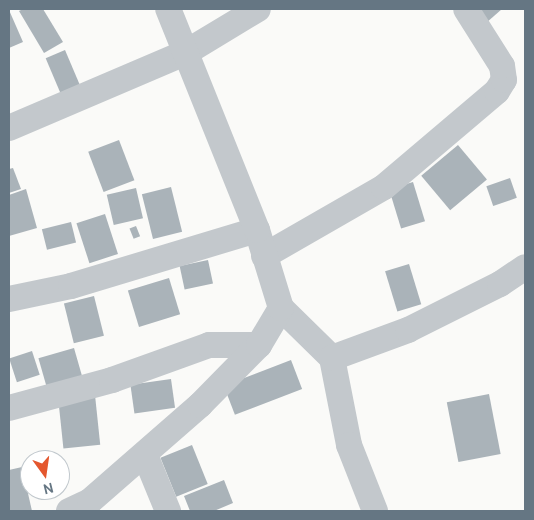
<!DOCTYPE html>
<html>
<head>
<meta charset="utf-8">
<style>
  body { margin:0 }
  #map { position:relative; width:534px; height:520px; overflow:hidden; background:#fafaf8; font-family:Cabin,sans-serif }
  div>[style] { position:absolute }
  .building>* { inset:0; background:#aab3b9; transform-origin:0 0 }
  .minor>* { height:26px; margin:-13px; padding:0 13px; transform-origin:13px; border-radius:13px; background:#c3c8cc }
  span { translate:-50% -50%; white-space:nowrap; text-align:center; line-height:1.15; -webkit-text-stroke:5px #fff; paint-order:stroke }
  .frame { position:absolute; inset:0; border:10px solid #657683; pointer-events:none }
  .north { position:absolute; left:20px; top:450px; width:50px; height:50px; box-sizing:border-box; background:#fff; border:1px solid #c1c8cd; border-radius:50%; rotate:166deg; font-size:14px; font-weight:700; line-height:20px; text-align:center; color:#657683 }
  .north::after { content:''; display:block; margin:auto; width:18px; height:22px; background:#e4572e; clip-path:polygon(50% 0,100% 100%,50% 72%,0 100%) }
</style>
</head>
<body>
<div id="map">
  <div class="building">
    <i style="clip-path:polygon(23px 9px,43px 9px,63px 42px,44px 53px,19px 11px)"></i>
    <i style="clip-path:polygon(473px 9px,502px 9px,486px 23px)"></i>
    <i style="clip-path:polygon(9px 10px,23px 42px,9px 48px)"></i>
    <i style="left:65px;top:50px;width:38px;height:21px;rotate:67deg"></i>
    <i style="left:119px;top:140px;width:43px;height:33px;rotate:69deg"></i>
    <i style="left:458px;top:145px;width:45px;height:48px;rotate:50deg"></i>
    <i style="clip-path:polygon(13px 168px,21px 189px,9px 193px,9px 169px)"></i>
    <i style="left:510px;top:178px;width:21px;height:25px;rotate:71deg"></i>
    <i style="left:413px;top:182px;width:41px;height:25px;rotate:73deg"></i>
    <i style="left:171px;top:187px;width:46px;height:30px;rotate:76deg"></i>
    <i style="left:136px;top:188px;width:31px;height:30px;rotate:77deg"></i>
    <i style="clip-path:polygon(26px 189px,37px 228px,9px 236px,9px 195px)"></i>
    <i style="left:105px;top:214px;width:42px;height:30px;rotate:72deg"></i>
    <i style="left:71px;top:222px;width:21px;height:30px;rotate:76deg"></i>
    <i style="left:136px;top:226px;width:11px;height:7px;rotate:68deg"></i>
    <i style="left:208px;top:260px;width:24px;height:29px;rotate:78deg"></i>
    <i style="left:409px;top:264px;width:42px;height:25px;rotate:73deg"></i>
    <i style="left:169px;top:278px;width:38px;height:43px;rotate:73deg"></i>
    <i style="left:94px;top:296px;width:41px;height:31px;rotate:76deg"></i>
    <i style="left:74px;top:348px;width:33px;height:37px;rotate:74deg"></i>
    <i style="left:32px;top:351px;width:25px;height:24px;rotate:72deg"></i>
    <i style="left:291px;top:360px;width:31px;height:72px;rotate:69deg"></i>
    <i style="left:171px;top:379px;width:29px;height:41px;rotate:82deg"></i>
    <i style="left:489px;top:394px;width:61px;height:43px;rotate:79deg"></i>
    <i style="left:95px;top:395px;width:50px;height:37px;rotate:84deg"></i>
    <i style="left:192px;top:445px;width:42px;height:34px;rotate:68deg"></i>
    <i style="clip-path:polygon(22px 467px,32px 511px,9px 511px,9px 470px)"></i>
    <i style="clip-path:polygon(224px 480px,233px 503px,214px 511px,190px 511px,184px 496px)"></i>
  </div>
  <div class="minor">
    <i style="left:9px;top:128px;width:191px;rotate:-23.1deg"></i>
    <i style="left:185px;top:53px;width:85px;rotate:-31.1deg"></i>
    <i style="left:264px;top:256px;width:138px;rotate:-29.9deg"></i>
    <i style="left:384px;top:187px;width:148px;rotate:-40.3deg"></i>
    <i style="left:497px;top:91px;width:13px;rotate:-58deg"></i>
    <i style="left:504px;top:80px;width:14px;rotate:-98deg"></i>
    <i style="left:502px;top:66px;width:67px;rotate:-122.3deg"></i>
    <i style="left:9px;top:299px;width:63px;rotate:-11.8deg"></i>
    <i style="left:71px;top:286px;width:194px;rotate:-16.8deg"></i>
    <i style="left:281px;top:308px;width:71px;rotate:44.4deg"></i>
    <i style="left:332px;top:358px;width:89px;rotate:78.9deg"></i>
    <i style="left:349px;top:445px;width:71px;rotate:68.5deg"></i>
    <i style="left:332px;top:358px;width:81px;rotate:-20.2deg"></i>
    <i style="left:408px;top:330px;width:103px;rotate:-26.6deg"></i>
    <i style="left:500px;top:284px;width:30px;rotate:-34deg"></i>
    <i style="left:9px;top:408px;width:107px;rotate:-15.2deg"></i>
    <i style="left:112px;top:380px;width:103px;rotate:-19.8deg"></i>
    <i style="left:209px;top:345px;width:50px"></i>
    <i style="left:145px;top:455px;width:61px;rotate:67.7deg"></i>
    <i style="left:69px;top:511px;width:23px;rotate:-25deg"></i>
    <i style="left:90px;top:501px;width:146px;rotate:-41.1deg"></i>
    <i style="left:200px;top:405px;width:84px;rotate:-45.5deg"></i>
    <i style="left:259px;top:345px;width:43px;rotate:-59.3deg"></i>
    <i style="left:281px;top:308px;width:82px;rotate:-107.1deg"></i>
    <i style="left:257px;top:230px;width:238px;rotate:-111.9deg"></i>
  </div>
  <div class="frame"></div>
  <div class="north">N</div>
</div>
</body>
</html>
